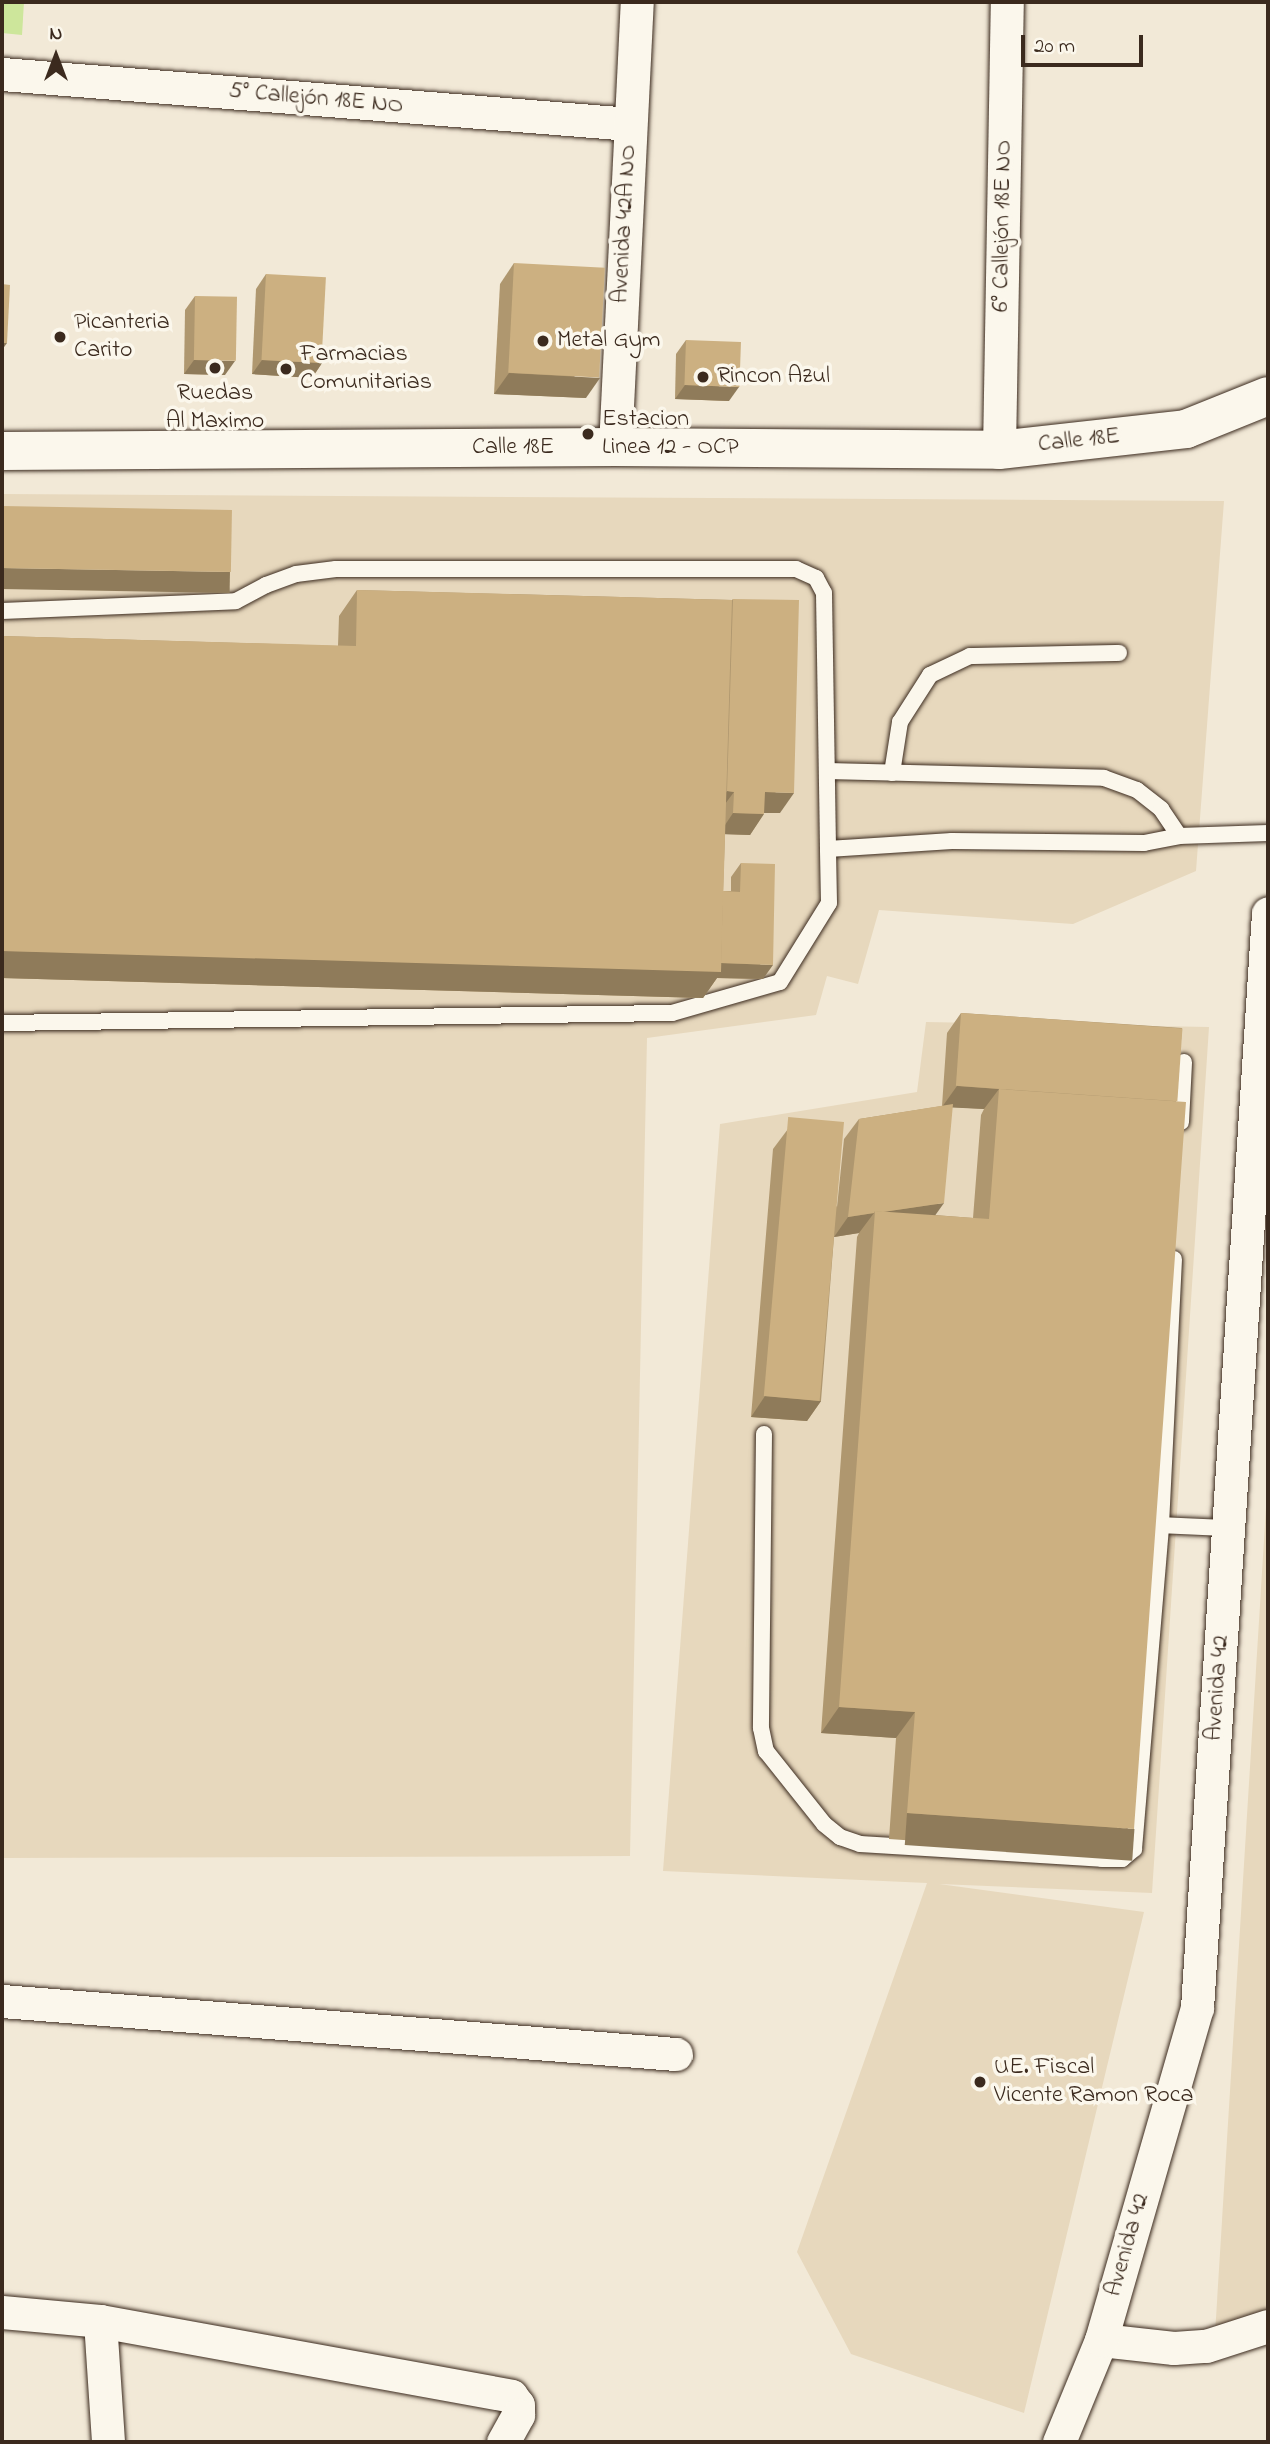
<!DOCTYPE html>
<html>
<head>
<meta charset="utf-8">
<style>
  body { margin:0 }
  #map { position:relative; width:1270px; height:2444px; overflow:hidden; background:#f2e9d7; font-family:"Indie Flower",sans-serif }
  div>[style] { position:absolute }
  .built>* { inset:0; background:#e7d8bd }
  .green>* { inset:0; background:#cde69b }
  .roads { filter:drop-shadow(0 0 2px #3b2a1e) drop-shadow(0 0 2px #3b2a1e) }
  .lane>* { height:16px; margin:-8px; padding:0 8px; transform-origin:8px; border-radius:8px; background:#fbf7ec }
  .street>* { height:33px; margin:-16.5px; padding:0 16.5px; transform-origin:16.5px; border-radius:16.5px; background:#fbf7ec }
  .secondary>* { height:38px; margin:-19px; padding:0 19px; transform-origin:19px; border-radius:19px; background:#fbf7ec }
  .wall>* { inset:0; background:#af976f }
  .shaded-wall>* { inset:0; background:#8f7b5a; transform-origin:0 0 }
  .building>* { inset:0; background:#ccb081; transform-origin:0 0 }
  .dots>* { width:19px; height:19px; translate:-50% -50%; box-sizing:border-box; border:4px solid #fbf7ec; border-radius:50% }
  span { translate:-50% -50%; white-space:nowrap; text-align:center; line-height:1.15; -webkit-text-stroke:7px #fbf7ec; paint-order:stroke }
  .street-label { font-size:24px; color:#3b2a1e }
  .poi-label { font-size:24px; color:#3b2a1e }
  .left { translate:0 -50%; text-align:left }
  .frame { position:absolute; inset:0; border:4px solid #3b2a1e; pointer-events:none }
  .north { position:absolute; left:21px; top:21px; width:70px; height:70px; -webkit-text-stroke:5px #fbf7ec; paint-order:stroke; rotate:0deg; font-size:19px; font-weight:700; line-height:28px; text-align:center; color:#3b2a1e }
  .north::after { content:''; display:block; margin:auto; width:24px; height:32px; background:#3b2a1e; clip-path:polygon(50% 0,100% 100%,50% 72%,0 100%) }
  .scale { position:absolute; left:1021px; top:35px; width:122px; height:32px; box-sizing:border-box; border:4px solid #3b2a1e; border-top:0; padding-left:9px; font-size:21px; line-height:24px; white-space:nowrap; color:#3b2a1e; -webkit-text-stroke:5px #fbf7ec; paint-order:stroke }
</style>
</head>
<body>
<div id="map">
  <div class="built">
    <i style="clip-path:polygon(2px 494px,1224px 501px,1196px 871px,1073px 924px,879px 910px,858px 984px,827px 976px,816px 1015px,647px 1038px,630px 1856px,2px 1858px)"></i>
    <i style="clip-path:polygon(926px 1022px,1209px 1027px,1152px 1893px,939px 1884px,1144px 1912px,1024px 2413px,851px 2354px,797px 2252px,927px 1883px,663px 1871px,720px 1124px,917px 1092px)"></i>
    <i style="clip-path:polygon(1268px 1475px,1268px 2317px,1215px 2334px)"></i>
  </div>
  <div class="green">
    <i style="clip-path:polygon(2px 2px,24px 2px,22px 35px,2px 33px)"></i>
  </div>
  <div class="roads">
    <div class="lane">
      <i style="left:2px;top:611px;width:234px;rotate:-2.4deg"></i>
      <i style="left:236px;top:601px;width:34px;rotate:-28deg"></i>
      <i style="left:266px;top:585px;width:32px;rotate:-20deg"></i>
      <i style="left:296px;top:574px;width:40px;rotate:-7.1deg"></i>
      <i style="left:336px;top:569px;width:460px"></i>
      <i style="left:796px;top:569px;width:22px;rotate:24deg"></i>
      <i style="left:816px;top:578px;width:17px;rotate:62deg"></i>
      <i style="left:824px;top:593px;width:256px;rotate:89.1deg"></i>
      <i style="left:827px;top:771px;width:277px;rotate:1.4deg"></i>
      <i style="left:1104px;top:778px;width:35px;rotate:20deg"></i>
      <i style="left:1137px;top:790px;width:31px;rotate:38deg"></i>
      <i style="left:1161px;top:809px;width:32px;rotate:56deg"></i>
      <i style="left:892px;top:773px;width:52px;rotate:-81.1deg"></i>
      <i style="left:900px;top:722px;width:56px;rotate:-57.4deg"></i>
      <i style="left:930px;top:675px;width:44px;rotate:-25.4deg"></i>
      <i style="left:970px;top:656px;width:149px;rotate:-1.2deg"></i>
      <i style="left:2px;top:1023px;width:670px;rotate:-0.86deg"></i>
      <i style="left:672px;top:1013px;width:112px;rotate:-16deg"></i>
      <i style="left:780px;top:982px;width:93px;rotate:-58.2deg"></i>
      <i style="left:829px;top:903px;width:54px;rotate:-91.1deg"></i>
      <i style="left:828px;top:849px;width:124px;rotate:-3.7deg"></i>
      <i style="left:952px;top:841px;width:192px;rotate:0.6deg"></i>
      <i style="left:1144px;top:843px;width:36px;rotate:-11deg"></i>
      <i style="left:1179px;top:836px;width:89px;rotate:-1.9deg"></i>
      <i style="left:1181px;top:1122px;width:60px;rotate:-87.1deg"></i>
      <i style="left:1174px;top:1259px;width:266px;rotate:92.8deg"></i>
      <i style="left:1161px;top:1525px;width:67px;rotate:2.6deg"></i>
      <i style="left:764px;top:1434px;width:294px;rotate:90.6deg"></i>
      <i style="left:761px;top:1728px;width:24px;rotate:78deg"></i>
      <i style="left:766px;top:1751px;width:93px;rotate:51.5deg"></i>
      <i style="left:824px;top:1824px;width:21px;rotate:39deg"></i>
      <i style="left:840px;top:1837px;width:21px;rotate:19deg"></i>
      <i style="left:860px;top:1844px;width:242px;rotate:3.5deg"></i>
      <i style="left:1102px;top:1859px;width:20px"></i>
      <i style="left:1122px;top:1859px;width:16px;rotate:-40deg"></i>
      <i style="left:1134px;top:1849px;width:325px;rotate:-85.2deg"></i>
    </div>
    <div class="street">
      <i style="left:2px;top:74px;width:630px;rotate:4.55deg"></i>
      <i style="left:615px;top:447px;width:446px;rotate:-87.2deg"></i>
      <i style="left:999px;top:450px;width:448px;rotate:-89deg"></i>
      <i style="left:2px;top:2001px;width:676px;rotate:4.5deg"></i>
      <i style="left:2px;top:2312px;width:98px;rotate:5.2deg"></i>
      <i style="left:100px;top:2321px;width:418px;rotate:10.3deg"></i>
      <i style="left:511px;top:2396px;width:11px;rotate:52deg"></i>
      <i style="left:518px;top:2405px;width:10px;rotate:90deg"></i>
      <i style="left:518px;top:2415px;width:31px;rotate:119deg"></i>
      <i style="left:100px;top:2321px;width:121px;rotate:86.2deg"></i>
      <i style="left:1101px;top:2340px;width:73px;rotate:6.3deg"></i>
      <i style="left:1174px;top:2348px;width:32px;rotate:-4deg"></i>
      <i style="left:1206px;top:2346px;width:65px;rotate:-17.9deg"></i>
      <i style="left:1059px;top:2442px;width:110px;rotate:-67.6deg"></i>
      <i style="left:1101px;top:2340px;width:346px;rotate:-73.9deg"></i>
      <i style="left:1197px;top:2008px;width:1097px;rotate:-86.29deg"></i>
    </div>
    <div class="secondary">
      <i style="left:2px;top:451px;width:613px;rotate:-0.37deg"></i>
      <i style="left:615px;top:447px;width:384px;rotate:0.4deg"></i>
      <i style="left:999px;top:450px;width:188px;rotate:-6.4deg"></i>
      <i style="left:1186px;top:429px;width:88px;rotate:-21.9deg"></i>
    </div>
  </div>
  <div class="wall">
    <i style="clip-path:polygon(514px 263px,586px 398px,494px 394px,500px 284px)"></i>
    <i style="clip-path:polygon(266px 274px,322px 363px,312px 378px,252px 374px,256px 289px)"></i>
    <i style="clip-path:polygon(195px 296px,225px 375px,184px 374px,185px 310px)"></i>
    <i style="clip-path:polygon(686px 340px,729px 401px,675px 399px,676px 354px)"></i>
    <i style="clip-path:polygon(357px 590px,732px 600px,733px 599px,780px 813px,764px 813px,750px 835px,725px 834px,723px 891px,731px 891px,731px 877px,741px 863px,763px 979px,717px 978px,703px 998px,2px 978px,2px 636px,338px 646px,339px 616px)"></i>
    <i style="clip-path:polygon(evenodd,961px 1013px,1182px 1028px,1115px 1855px,889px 1839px,896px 1738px,821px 1733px,857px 1237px,859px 1233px,834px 1237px,821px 1401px,807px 1421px,751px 1417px,773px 1149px,788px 1129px,837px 1207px,844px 1139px,859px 1119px,942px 1106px,947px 1033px,961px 1013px,952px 1107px,984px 1109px,981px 1115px,973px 1218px,935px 1215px,952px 1107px)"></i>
  </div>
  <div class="shaded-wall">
    <i style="clip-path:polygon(2px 343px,7px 343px,2px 350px)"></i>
    <i style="clip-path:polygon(194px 360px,235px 361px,225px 375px,184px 374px)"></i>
    <i style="clip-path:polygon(262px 360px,322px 363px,312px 378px,252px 374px)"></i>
    <i style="clip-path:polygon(509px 373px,600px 378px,586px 398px,494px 394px)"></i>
    <i style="clip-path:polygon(685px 385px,739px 387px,729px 401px,675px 399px)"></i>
    <i style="left:2px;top:568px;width:228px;height:21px;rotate:1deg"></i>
    <i style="clip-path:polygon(727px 791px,734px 792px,719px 812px,713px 811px)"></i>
    <i style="clip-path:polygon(765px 792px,794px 793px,780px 813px,751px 813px)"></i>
    <i style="clip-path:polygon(733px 813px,764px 814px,750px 835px,719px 834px)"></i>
    <i style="clip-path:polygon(2px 951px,719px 963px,773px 965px,763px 979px,717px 978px,703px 998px,2px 978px)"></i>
    <i style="clip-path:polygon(957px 1086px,999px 1089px,984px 1109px,942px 1107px)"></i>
    <i style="clip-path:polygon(944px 1203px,929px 1224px,875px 1213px)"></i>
    <i style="clip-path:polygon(874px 1213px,859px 1233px,834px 1237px,848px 1217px)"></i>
    <i style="clip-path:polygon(765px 1396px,821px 1401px,807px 1421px,751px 1417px)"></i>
    <i style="clip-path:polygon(839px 1707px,915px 1712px,896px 1738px,821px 1733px)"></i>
    <i style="left:907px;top:1813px;width:228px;height:32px;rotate:4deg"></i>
  </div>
  <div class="building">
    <i style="left:514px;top:263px;width:91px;height:110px;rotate:3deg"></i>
    <i style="left:266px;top:274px;width:60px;height:86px;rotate:3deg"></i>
    <i style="clip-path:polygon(2px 284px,10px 285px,7px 343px,2px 343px)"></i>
    <i style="left:195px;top:296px;width:42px;height:64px;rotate:1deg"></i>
    <i style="left:686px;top:340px;width:55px;height:45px;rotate:2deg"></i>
    <i style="left:2px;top:506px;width:230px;height:62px;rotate:1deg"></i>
    <i style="clip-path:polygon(357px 590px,732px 600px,721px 972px,2px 951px,2px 636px,356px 646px)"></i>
    <i style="clip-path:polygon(733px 599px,799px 600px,794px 793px,765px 792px,764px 814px,733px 813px,734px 792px,727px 791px)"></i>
    <i style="clip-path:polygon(741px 863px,775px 864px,773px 965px,721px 963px,723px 891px,740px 892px)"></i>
    <i style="left:961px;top:1013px;width:222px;height:73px;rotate:4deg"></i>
    <i style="clip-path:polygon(999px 1089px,1186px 1102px,1134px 1829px,907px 1813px,915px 1712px,839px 1707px,875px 1211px,989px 1219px)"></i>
    <i style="clip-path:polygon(953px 1104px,944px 1203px,883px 1212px,875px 1211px,874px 1213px,848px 1217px,859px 1119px)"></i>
    <i style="left:844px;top:1122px;width:280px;height:56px;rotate:95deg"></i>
  </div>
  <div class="dots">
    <i style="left:60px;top:337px;background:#3b2a1e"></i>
    <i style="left:543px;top:341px;background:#3b2a1e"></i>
    <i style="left:215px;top:368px;background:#3b2a1e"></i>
    <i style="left:286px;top:369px;background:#3b2a1e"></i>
    <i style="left:703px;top:377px;background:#3b2a1e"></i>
    <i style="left:588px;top:434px;background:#3b2a1e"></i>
    <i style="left:980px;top:2082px;background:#3b2a1e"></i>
  </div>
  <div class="street-label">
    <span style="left:316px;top:99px;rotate:5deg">5° Callejón 18E NO</span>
    <span style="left:625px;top:224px;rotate:-87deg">Avenida 42A NO</span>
    <span style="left:1003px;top:226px;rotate:-89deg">6° Callejón 18E NO</span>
    <span style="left:1079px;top:441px;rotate:-6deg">Calle 18E</span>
    <span style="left:513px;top:448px">Calle 18E</span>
    <span style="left:1218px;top:1688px;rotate:-86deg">Avenida 42</span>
    <span style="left:1128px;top:2245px;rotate:-74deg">Avenida 42</span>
  </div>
  <div class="poi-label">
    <span class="left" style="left:74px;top:337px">Picanteria<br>Carito</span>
    <span class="left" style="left:557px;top:341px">Metal Gym</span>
    <span class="left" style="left:300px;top:369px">Farmacias<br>Comunitarias</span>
    <span class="left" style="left:717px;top:377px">Rincon Azul</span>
    <span style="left:215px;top:408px">Ruedas<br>Al Maximo</span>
    <span class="left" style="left:602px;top:434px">Estacion<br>Linea 12 - OCP</span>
    <span class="left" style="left:994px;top:2082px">UE. Fiscal<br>Vicente Ramon Roca</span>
  </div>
  <div class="frame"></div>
  <div class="north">N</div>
  <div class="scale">20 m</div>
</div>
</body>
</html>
